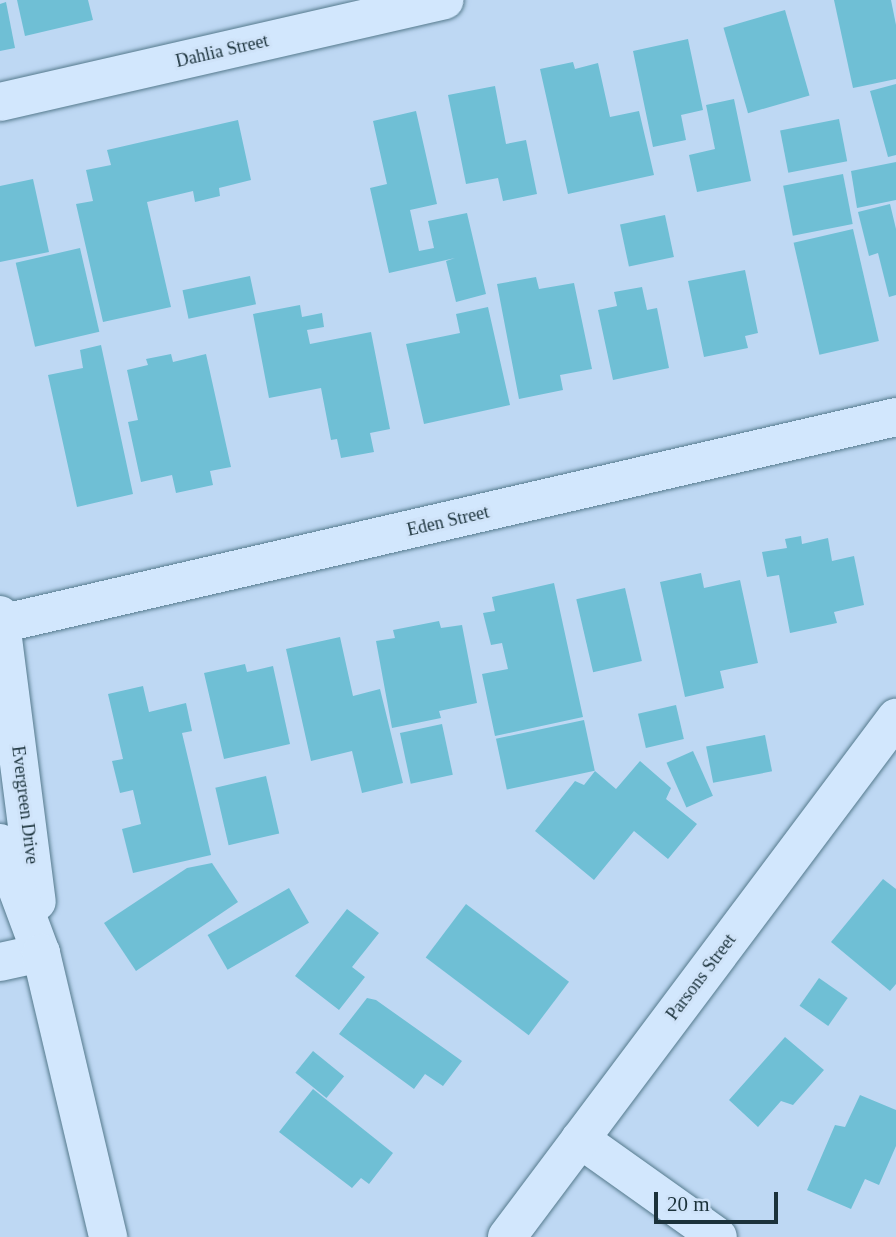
<!DOCTYPE html>
<html>
<head>
<meta charset="utf-8">
<style>
  body { margin:0 }
  #map { position:relative; width:896px; height:1237px; overflow:hidden; background:#bed8f3; font-family:"Times New Roman",serif }
  div>[style] { position:absolute }
  .building>* { inset:0; background:#6fbfd5; transform-origin:0 0 }
  .roads { filter:drop-shadow(0 0 2px #557a8d) drop-shadow(0 0 2px #557a8d) }
  .street>* { height:38px; margin:-19px; padding:0 19px; transform-origin:19px; border-radius:19px; background:#d2e7fd }
  .secondary>* { height:38px; margin:-19px; padding:0 19px; transform-origin:19px; border-radius:19px; background:#d2e7fd }
  span { translate:-50% -50%; white-space:nowrap; text-align:center; line-height:1.15; -webkit-text-stroke:6px #cfe3f9; paint-order:stroke }
  .street-label { font-size:18px; color:#1b323b }
  .scale { position:absolute; left:654px; top:1192px; width:124px; height:32px; box-sizing:border-box; border:4px solid #1b323b; border-top:0; padding-left:9px; font-size:21px; line-height:24px; white-space:nowrap; color:#1b323b; -webkit-text-stroke:5px #cfe3f9; paint-order:stroke }
</style>
</head>
<body>
<div id="map">
  <div class="building">
    <i style="clip-path:polygon(17px 0,88px 0,93px 20px,25px 36px)"></i>
    <i style="clip-path:polygon(834px 0,891px 0,896px 25px,896px 79px,853px 88px)"></i>
    <i style="clip-path:polygon(6px 2px,15px 48px,0 51px,0 4px)"></i>
    <i style="left:785px;top:10px;width:89px;height:64px;rotate:74deg"></i>
    <i style="clip-path:polygon(688px 39px,703px 110px,681px 115px,686px 140px,653px 147px,633px 51px)"></i>
    <i style="clip-path:polygon(573px 62px,575px 69px,598px 63px,610px 117px,639px 111px,654px 175px,568px 194px,540px 69px)"></i>
    <i style="clip-path:polygon(896px 84px,896px 155px,888px 157px,870px 91px)"></i>
    <i style="clip-path:polygon(495px 86px,506px 144px,526px 140px,537px 194px,503px 201px,498px 178px,466px 184px,448px 95px)"></i>
    <i style="clip-path:polygon(734px 99px,751px 181px,697px 192px,689px 155px,715px 149px,706px 105px)"></i>
    <i style="clip-path:polygon(416px 111px,437px 204px,410px 210px,419px 251px,434px 248px,428px 221px,467px 213px,486px 294px,456px 302px,446px 261px,455px 258px,389px 273px,370px 188px,387px 184px,373px 121px)"></i>
    <i style="left:839px;top:119px;width:43px;height:60px;rotate:79deg"></i>
    <i style="clip-path:polygon(238px 120px,251px 180px,219px 188px,220px 196px,195px 202px,193px 191px,147px 202px,171px 307px,103px 322px,76px 204px,93px 201px,86px 170px,111px 165px,107px 150px)"></i>
    <i style="clip-path:polygon(896px 162px,896px 200px,857px 208px,851px 171px)"></i>
    <i style="left:843px;top:174px;width:51px;height:61px;rotate:79deg"></i>
    <i style="clip-path:polygon(33px 179px,49px 252px,0 262px,0 186px)"></i>
    <i style="clip-path:polygon(890px 204px,896px 229px,896px 295px,889px 297px,878px 253px,869px 256px,858px 212px)"></i>
    <i style="left:665px;top:215px;width:43px;height:46px;rotate:78deg"></i>
    <i style="left:853px;top:229px;width:115px;height:61px;rotate:77deg"></i>
    <i style="left:80px;top:248px;width:86px;height:66px;rotate:77deg"></i>
    <i style="clip-path:polygon(745px 270px,758px 333px,745px 336px,748px 348px,704px 357px,688px 281px)"></i>
    <i style="left:250px;top:276px;width:29px;height:69px;rotate:78deg"></i>
    <i style="clip-path:polygon(536px 277px,539px 289px,574px 283px,592px 369px,560px 375px,563px 390px,519px 399px,497px 284px)"></i>
    <i style="clip-path:polygon(642px 287px,647px 310px,657px 308px,669px 368px,613px 380px,598px 310px,617px 306px,614px 292px)"></i>
    <i style="clip-path:polygon(300px 305px,302px 317px,322px 313px,324px 327px,307px 330px,310px 344px,371px 332px,390px 429px,370px 433px,374px 452px,341px 458px,337px 439px,331px 440px,321px 388px,269px 398px,253px 314px)"></i>
    <i style="clip-path:polygon(488px 307px,510px 405px,424px 424px,406px 344px,460px 333px,456px 314px)"></i>
    <i style="clip-path:polygon(101px 345px,133px 494px,77px 507px,48px 375px,83px 368px,80px 350px)"></i>
    <i style="clip-path:polygon(171px 354px,173px 362px,206px 354px,231px 467px,210px 471px,213px 485px,176px 493px,172px 475px,141px 482px,128px 422px,138px 420px,127px 370px,148px 365px,146px 359px)"></i>
    <i style="clip-path:polygon(801px 536px,802px 544px,828px 538px,832px 561px,854px 556px,864px 605px,834px 612px,837px 623px,790px 633px,779px 575px,767px 577px,762px 552px,787px 548px,785px 539px)"></i>
    <i style="clip-path:polygon(701px 573px,704px 588px,740px 580px,758px 663px,720px 671px,724px 688px,685px 697px,660px 582px)"></i>
    <i style="clip-path:polygon(554px 583px,583px 717px,495px 736px,482px 674px,508px 669px,502px 643px,491px 645px,483px 613px,495px 611px,492px 597px)"></i>
    <i style="left:625px;top:588px;width:75px;height:50px;rotate:77deg"></i>
    <i style="clip-path:polygon(439px 621px,441px 628px,462px 625px,477px 703px,439px 711px,441px 718px,392px 728px,376px 641px,395px 638px,393px 630px)"></i>
    <i style="clip-path:polygon(340px 637px,353px 696px,380px 689px,403px 783px,362px 793px,352px 751px,311px 761px,286px 649px)"></i>
    <i style="clip-path:polygon(245px 664px,247px 672px,273px 666px,290px 744px,224px 759px,204px 673px)"></i>
    <i style="clip-path:polygon(143px 686px,149px 712px,186px 703px,192px 731px,182px 733px,211px 855px,133px 873px,122px 829px,141px 824px,133px 790px,120px 793px,112px 761px,123px 759px,108px 694px)"></i>
    <i style="left:676px;top:705px;width:35px;height:39px;rotate:77deg"></i>
    <i style="left:584px;top:720px;width:52px;height:90px;rotate:78deg"></i>
    <i style="left:442px;top:724px;width:52px;height:43px;rotate:78deg"></i>
    <i style="left:765px;top:735px;width:37px;height:60px;rotate:79deg"></i>
    <i style="left:693px;top:751px;width:49px;height:29px;rotate:66deg"></i>
    <i style="clip-path:polygon(640px 761px,671px 788px,666px 799px,697px 824px,668px 859px,634px 831px,594px 880px,535px 831px,575px 781px,584px 785px,595px 771px,616px 789px)"></i>
    <i style="left:266px;top:776px;width:59px;height:52px;rotate:77deg"></i>
    <i style="clip-path:polygon(212px 863px,238px 902px,136px 971px,104px 923px,187px 868px)"></i>
    <i style="clip-path:polygon(883px 879px,896px 889px,896px 984px,890px 991px,831px 942px)"></i>
    <i style="left:289px;top:888px;width:40px;height:94px;rotate:60deg"></i>
    <i style="left:466px;top:904px;width:129px;height:67px;rotate:37deg"></i>
    <i style="clip-path:polygon(347px 909px,379px 933px,352px 967px,365px 977px,339px 1010px,295px 976px)"></i>
    <i style="left:819px;top:978px;width:35px;height:34px;rotate:35deg"></i>
    <i style="clip-path:polygon(367px 998px,376px 1000px,462px 1061px,443px 1086px,425px 1074px,414px 1089px,339px 1034px)"></i>
    <i style="clip-path:polygon(785px 1037px,824px 1070px,793px 1105px,781px 1101px,758px 1127px,729px 1100px)"></i>
    <i style="left:313px;top:1051px;width:40px;height:28px;rotate:39deg"></i>
    <i style="clip-path:polygon(313px 1089px,393px 1153px,369px 1184px,361px 1178px,352px 1188px,279px 1132px)"></i>
    <i style="clip-path:polygon(860px 1095px,896px 1110px,896px 1146px,879px 1185px,865px 1179px,851px 1209px,807px 1190px,835px 1125px,845px 1127px)"></i>
  </div>
  <div class="roads">
    <div class="street">
      <i style="left:0;top:102px;width:456px;rotate:-12.9deg"></i>
      <i style="left:0;top:624px;width:920px;rotate:-13.01deg"></i>
      <i style="left:0;top:962px;width:42px;rotate:-12.4deg"></i>
      <i style="left:580px;top:1139px;width:169px;rotate:35.4deg"></i>
      <i style="left:507px;top:1237px;width:649px;rotate:-53.15deg"></i>
    </div>
    <div class="secondary">
      <i style="left:0;top:615px;width:289px;rotate:82.7deg"></i>
      <i style="left:0;top:843px;width:117px;rotate:69.6deg"></i>
      <i style="left:41px;top:953px;width:292px;rotate:76.7deg"></i>
    </div>
  </div>
  <div class="street-label">
    <span style="left:222px;top:51px;rotate:-13deg">Dahlia Street</span>
    <span style="left:448px;top:521px;rotate:-13deg">Eden Street</span>
    <span style="left:25px;top:805px;rotate:83deg">Evergreen Drive</span>
    <span style="left:701px;top:977px;rotate:-53deg">Parsons Street</span>
  </div>
  <div class="scale">20 m</div>
</div>
</body>
</html>
